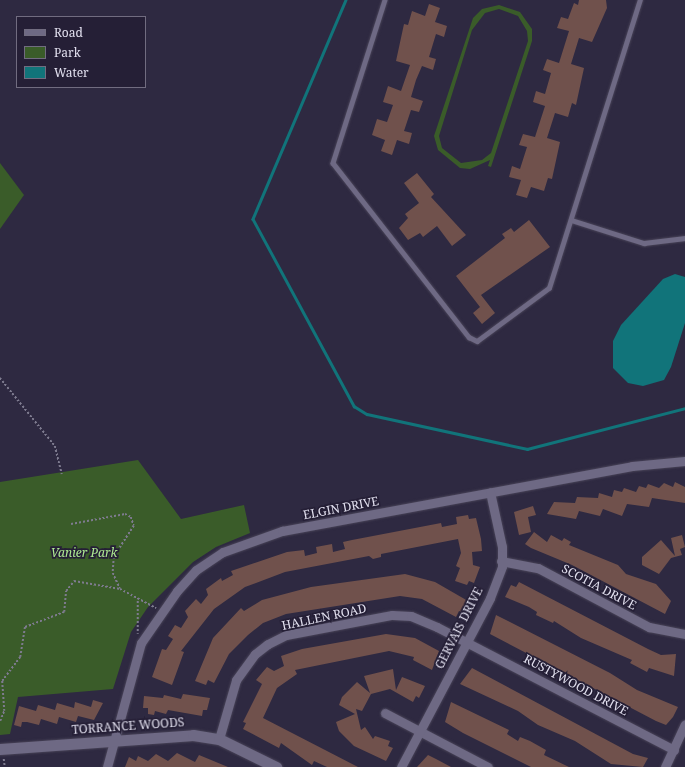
<!DOCTYPE html>
<html>
<head>
<meta charset="utf-8">
<style>
  body { margin:0 }
  #map { position:relative; width:685px; height:767px; overflow:hidden; background:#2e2941; font-family:"Noto Serif",serif }
  div>[style] { position:absolute }
  .green>* { inset:0; background:#3a5c29 }
  .water>* { inset:0; background:#11747a }
  .stream>* { height:2.5px; margin:-1.25px; padding:0 1.25px; transform-origin:1.25px; border-radius:1.25px; background:#11747a }
  .building>* { inset:0; background:#70514c }
  .path>* { height:1.5px; margin-top:-0.75px; transform-origin:0; background:repeating-linear-gradient(90deg,#7e7b8f 0 2px,transparent 0 4px) }
  .roads { filter:drop-shadow(0 0 1px #484357) drop-shadow(0 0 1px #484357) }
  .service>* { height:4.5px; margin:-2.25px; padding:0 2.25px; transform-origin:2.25px; border-radius:2.25px; background:#6e6984 }
  .minor>* { height:9px; margin:-4.5px; padding:0 4.5px; transform-origin:4.5px; border-radius:4.5px; background:#6e6984 }
  .tertiary>* { height:11px; margin:-5.5px; padding:0 5.5px; transform-origin:5.5px; border-radius:5.5px; background:#6e6984 }
  span { translate:-50% -50%; white-space:nowrap; text-align:center; line-height:1.15; -webkit-text-stroke:3.5px #251f36; paint-order:stroke }
  .street-label { font-size:12px; color:#e2e0ef }
  .park-label { font-size:12px; color:#aeeb92; font-style:italic }
  .legend { position:absolute; left:16px; top:16px; width:130px; height:72px; box-sizing:border-box; background:#251f36; border:1px solid #716c80; margin:0; padding:5px 7px; list-style:none; font-size:12px; color:#e2e0ef }
  .legend li { display:flex; align-items:center; gap:8px; height:20px }
  .legend b { width:20px; border:1px solid #716c80 }
</style>
</head>
<body>
<div id="map">
  <div class="green">
    <i style="clip-path:polygon(evenodd,499px 5px,520px 12px,532px 29px,532px 41px,491px 167px,488px 166px,490px 160px,470px 169px,460px 168px,438px 150px,434px 136px,473px 18px,482px 9px,499px 5px,499px 9px,518px 16px,527px 31px,528px 41px,491px 153px,482px 160px,461px 163px,442px 148px,439px 136px,472px 30px,485px 13px,499px 9px)"></i>
    <i style="clip-path:polygon(0 163px,24px 195px,0 229px)"></i>
    <i style="clip-path:polygon(138px 460px,181px 519px,244px 505px,250px 533px,216px 547px,193px 562px,148px 607px,131px 632px,113px 689px,18px 697px,10px 734px,0 735px,0 482px)"></i>
  </div>
  <div class="water">
    <i style="clip-path:polygon(675px 274px,685px 277px,685px 323px,671px 367px,664px 380px,643px 386px,628px 383px,613px 368px,613px 341px,621px 325px,663px 279px)"></i>
  </div>
  <div class="stream">
    <i style="left:346px;top:0;width:238px;rotate:113deg"></i>
    <i style="left:253px;top:219px;width:213px;rotate:61.6deg"></i>
    <i style="left:354px;top:406px;width:15px;rotate:32deg"></i>
    <i style="left:367px;top:414px;width:164px;rotate:12.3deg"></i>
    <i style="left:527px;top:449px;width:163px;rotate:-14.5deg"></i>
  </div>
  <div class="building">
    <i style="clip-path:polygon(579px 0,606px 0,607px 8px,592px 42px,579px 38px,571px 64px,584px 68px,576px 105px,572px 103px,568px 117px,555px 113px,547px 138px,560px 142px,552px 179px,548px 178px,544px 191px,531px 187px,527px 198px,516px 195px,521px 180px,509px 177px,512px 166px,520px 169px,527px 147px,519px 145px,523px 134px,535px 137px,545px 106px,533px 102px,536px 91px,545px 94px,551px 73px,543px 70px,547px 59px,559px 63px,569px 31px,557px 28px,561px 17px,568px 19px,574px 3px,578px 5px)"></i>
    <i style="clip-path:polygon(429px 4px,440px 8px,435px 22px,447px 26px,444px 37px,436px 34px,429px 57px,436px 59px,433px 70px,422px 66px,416px 80px,411px 97px,423px 101px,419px 112px,411px 110px,404px 131px,412px 133px,409px 144px,397px 140px,392px 155px,381px 151px,385px 140px,372px 135px,377px 119px,387px 122px,393px 105px,383px 102px,388px 86px,401px 91px,410px 65px,396px 61px,404px 24px,408px 25px,412px 11px,425px 16px)"></i>
    <i style="clip-path:polygon(417px 173px,434px 194px,431px 197px,466px 235px,452px 246px,437px 226px,423px 237px,420px 233px,408px 240px,399px 228px,408px 218px,405px 214px,419px 203px,404px 183px)"></i>
    <i style="clip-path:polygon(529px 220px,550px 247px,481px 295px,495px 313px,482px 324px,473px 313px,480px 307px,456px 276px,505px 238px,502px 234px,511px 228px,514px 232px)"></i>
    <i style="clip-path:polygon(675px 482px,685px 487px,685px 503px,652px 498px,649px 507px,627px 504px,622px 516px,603px 509px,600px 516px,579px 511px,576px 519px,547px 514px,554px 502px,575px 503px,577px 497px,598px 498px,599px 493px,612px 497px,614px 490px,622px 492px,624px 488px,636px 492px,639px 486px,646px 488px,648px 484px,659px 488px,664px 483px,673px 487px)"></i>
    <i style="clip-path:polygon(533px 506px,536px 515px,528px 517px,531px 532px,519px 535px,514px 512px)"></i>
    <i style="clip-path:polygon(468px 515px,469px 519px,476px 518px,481px 539px,482px 551px,472px 552px,473px 565px,480px 567px,474px 583px,469px 581px,467px 585px,455px 581px,460px 568px,456px 566px,461px 553px,458px 539px,381px 554px,381px 557px,373px 559px,369px 556px,285px 572px,245px 587px,214px 609px,181px 651px,184px 652px,172px 685px,152px 677px,162px 649px,166px 650px,173px 639px,168px 636px,175px 625px,181px 628px,188px 617px,185px 611px,196px 599px,201px 604px,208px 595px,206px 589px,221px 578px,222px 581px,233px 575px,231px 571px,287px 552px,304px 550px,305px 556px,317px 553px,316px 547px,332px 544px,333px 552px,345px 549px,343px 542px,352px 540px,441px 523px,442px 527px,457px 524px,456px 517px)"></i>
    <i style="clip-path:polygon(534px 532px,547px 542px,551px 535px,562px 541px,564px 538px,571px 542px,569px 545px,618px 565px,626px 574px,656px 584px,671px 601px,665px 614px,572px 565px,531px 548px,525px 544px)"></i>
    <i style="clip-path:polygon(682px 535px,685px 547px,680px 549px,682px 555px,671px 558px,659px 574px,642px 565px,642px 557px,661px 540px,675px 556px,671px 538px)"></i>
    <i style="clip-path:polygon(405px 574px,435px 582px,468px 601px,462px 612px,459px 611px,456px 617px,422px 599px,400px 596px,286px 614px,263px 623px,248px 635px,229px 654px,214px 683px,208px 680px,206px 685px,195px 681px,213px 638px,241px 608px,244px 611px,262px 600px,311px 587px)"></i>
    <i style="clip-path:polygon(519px 582px,648px 649px,661px 655px,676px 654px,674px 676px,649px 668px,647px 672px,630px 663px,632px 660px,581px 638px,554px 621px,553px 623px,536px 615px,537px 612px,529px 607px,505px 597px,511px 585px,516px 587px)"></i>
    <i style="clip-path:polygon(496px 615px,610px 673px,637px 690px,678px 707px,673px 717px,666px 725px,656px 721px,490px 634px)"></i>
    <i style="clip-path:polygon(386px 634px,415px 638px,439px 651px,432px 670px,413px 660px,414px 657px,389px 651px,295px 670px,297px 674px,277px 688px,263px 718px,358px 767px,327px 767px,314px 761px,312px 765px,281px 743px,279px 748px,243px 729px,246px 723px,243px 722px,262px 684px,256px 680px,267px 667px,274px 671px,284px 666px,281px 656px,302px 649px)"></i>
    <i style="clip-path:polygon(472px 668px,633px 754px,648px 758px,643px 767px,611px 764px,575px 741px,538px 725px,518px 711px,460px 684px)"></i>
    <i style="clip-path:polygon(393px 669px,396px 690px,402px 677px,425px 686px,419px 698px,416px 696px,413px 702px,390px 689px,371px 694px,362px 711px,356px 709px,361px 730px,365px 727px,373px 739px,375px 736px,390px 741px,388px 746px,393px 748px,386px 761px,354px 746px,339px 731px,336px 722px,355px 714px,339px 705px,342px 697px,357px 682px,370px 693px,364px 676px)"></i>
    <i style="clip-path:polygon(183px 694px,210px 698px,207px 710px,203px 710px,202px 716px,168px 710px,166px 714px,155px 711px,154px 715px,148px 714px,148px 708px,143px 708px,144px 696px,163px 698px,164px 695px,181px 699px)"></i>
    <i style="clip-path:polygon(93px 700px,103px 703px,94px 720px,78px 716px,76px 722px,59px 717px,57px 724px,41px 719px,39px 725px,27px 722px,22px 722px,21px 727px,14px 725px,19px 706px,36px 711px,38px 705px,55px 710px,57px 703px,74px 708px,75px 702px,91px 707px)"></i>
    <i style="clip-path:polygon(451px 702px,509px 730px,507px 734px,518px 741px,520px 737px,530px 741px,546px 750px,544px 755px,569px 767px,531px 767px,463px 733px,445px 722px)"></i>
    <i style="clip-path:polygon(177px 753px,195px 762px,199px 755px,228px 767px,125px 767px,129px 757px,136px 761px,138px 756px,148px 761px,156px 754px,168px 761px)"></i>
    <i style="clip-path:polygon(428px 755px,436px 759px,451px 767px,417px 767px)"></i>
  </div>
  <div class="path">
    <i style="left:0;top:378px;width:87px;rotate:51deg"></i>
    <i style="left:55px;top:446px;width:29px;rotate:76deg"></i>
    <i style="left:71px;top:524px;width:55px;rotate:-10.5deg"></i>
    <i style="left:125px;top:514px;width:7px;rotate:27deg"></i>
    <i style="left:131px;top:517px;width:9px;rotate:72deg"></i>
    <i style="left:134px;top:526px;width:37px;rotate:123deg"></i>
    <i style="left:114px;top:557px;width:16px;rotate:94deg"></i>
    <i style="left:113px;top:573px;width:17px;rotate:66deg"></i>
    <i style="left:120px;top:589px;width:41px;rotate:27.8deg"></i>
    <i style="left:138px;top:601px;width:33px;rotate:90deg"></i>
    <i style="left:0;top:721px;width:11px;rotate:-68deg"></i>
    <i style="left:4px;top:711px;width:30px;rotate:-94deg"></i>
    <i style="left:2px;top:681px;width:30px;rotate:-53deg"></i>
    <i style="left:20px;top:657px;width:30px;rotate:-81deg"></i>
    <i style="left:25px;top:627px;width:42px;rotate:-21deg"></i>
    <i style="left:64px;top:612px;width:21px;rotate:-85deg"></i>
    <i style="left:66px;top:591px;width:13px;rotate:-51deg"></i>
    <i style="left:74px;top:581px;width:47px;rotate:9.9deg"></i>
    <i style="left:4px;top:759px;width:8px;rotate:83deg"></i>
  </div>
  <div class="roads">
    <div class="service">
      <i style="left:385px;top:0;width:171px;rotate:107.7deg"></i>
      <i style="left:333px;top:163px;width:221px;rotate:52deg"></i>
      <i style="left:469px;top:337px;width:9px;rotate:27deg"></i>
      <i style="left:477px;top:341px;width:89px;rotate:-36.4deg"></i>
      <i style="left:549px;top:288px;width:302px;rotate:-72.5deg"></i>
      <i style="left:571px;top:220px;width:77px;rotate:17.5deg"></i>
      <i style="left:644px;top:243px;width:41px;rotate:-7deg"></i>
    </div>
    <div class="minor">
      <i style="left:501px;top:561px;width:38px;rotate:11deg"></i>
      <i style="left:538px;top:568px;width:126px;rotate:28deg"></i>
      <i style="left:649px;top:627px;width:37px;rotate:11deg"></i>
      <i style="left:385px;top:713px;width:116px;rotate:27.7deg"></i>
      <i style="left:219px;top:739px;width:61px;rotate:-73.9deg"></i>
      <i style="left:236px;top:680px;width:32px;rotate:-54deg"></i>
      <i style="left:255px;top:654px;width:16px;rotate:-38deg"></i>
      <i style="left:268px;top:644px;width:20px;rotate:-27deg"></i>
      <i style="left:286px;top:635px;width:108px;rotate:-10.7deg"></i>
      <i style="left:392px;top:615px;width:19px;rotate:3deg"></i>
      <i style="left:411px;top:616px;width:28px;rotate:23deg"></i>
      <i style="left:437px;top:627px;width:267px;rotate:27.4deg"></i>
      <i style="left:107px;top:767px;width:129px;rotate:-74.7deg"></i>
      <i style="left:141px;top:643px;width:63px;rotate:-55.3deg"></i>
      <i style="left:177px;top:591px;width:28px;rotate:-48deg"></i>
      <i style="left:196px;top:570px;width:32px;rotate:-34deg"></i>
      <i style="left:223px;top:552px;width:63px;rotate:-19.6deg"></i>
      <i style="left:282px;top:531px;width:356px;rotate:-10.5deg"></i>
      <i style="left:632px;top:466px;width:53px;rotate:-5.4deg"></i>
      <i style="left:401px;top:767px;width:191px;rotate:-62.2deg"></i>
      <i style="left:490px;top:598px;width:34px;rotate:-69deg"></i>
      <i style="left:502px;top:566px;width:19px;rotate:-90deg"></i>
      <i style="left:502px;top:547px;width:56px;rotate:-102.3deg"></i>
      <i style="left:665px;top:767px;width:47px;rotate:-65.1deg"></i>
    </div>
    <div class="tertiary">
      <i style="left:0;top:749px;width:194px;rotate:-4.1deg"></i>
      <i style="left:193px;top:735px;width:26px;rotate:9deg"></i>
      <i style="left:219px;top:739px;width:64px;rotate:26.2deg"></i>
    </div>
  </div>
  <div class="street-label">
    <span style="left:341px;top:508px;rotate:-11deg">ELGIN DRIVE</span>
    <span style="left:599px;top:587px;rotate:28deg">SCOTIA DRIVE</span>
    <span style="left:324px;top:617px;rotate:-12deg">HALLEN ROAD</span>
    <span style="left:459px;top:628px;rotate:-63deg">GERVAIS DRIVE</span>
    <span style="left:576px;top:685px;rotate:28deg">RUSTYWOOD DRIVE</span>
    <span style="left:128px;top:726px;rotate:-4deg">TORRANCE WOODS</span>
  </div>
  <div class="park-label">
    <span style="left:84px;top:553px">Vanier Park</span>
  </div>
  <ul class="legend">
  <li><b style="height:5px;background:#6e6984"></b>Road</li>
  <li><b style="height:11px;background:#3a5c29"></b>Park</li>
  <li><b style="height:11px;background:#11747a"></b>Water</li>
  </ul>
</div>
</body>
</html>
